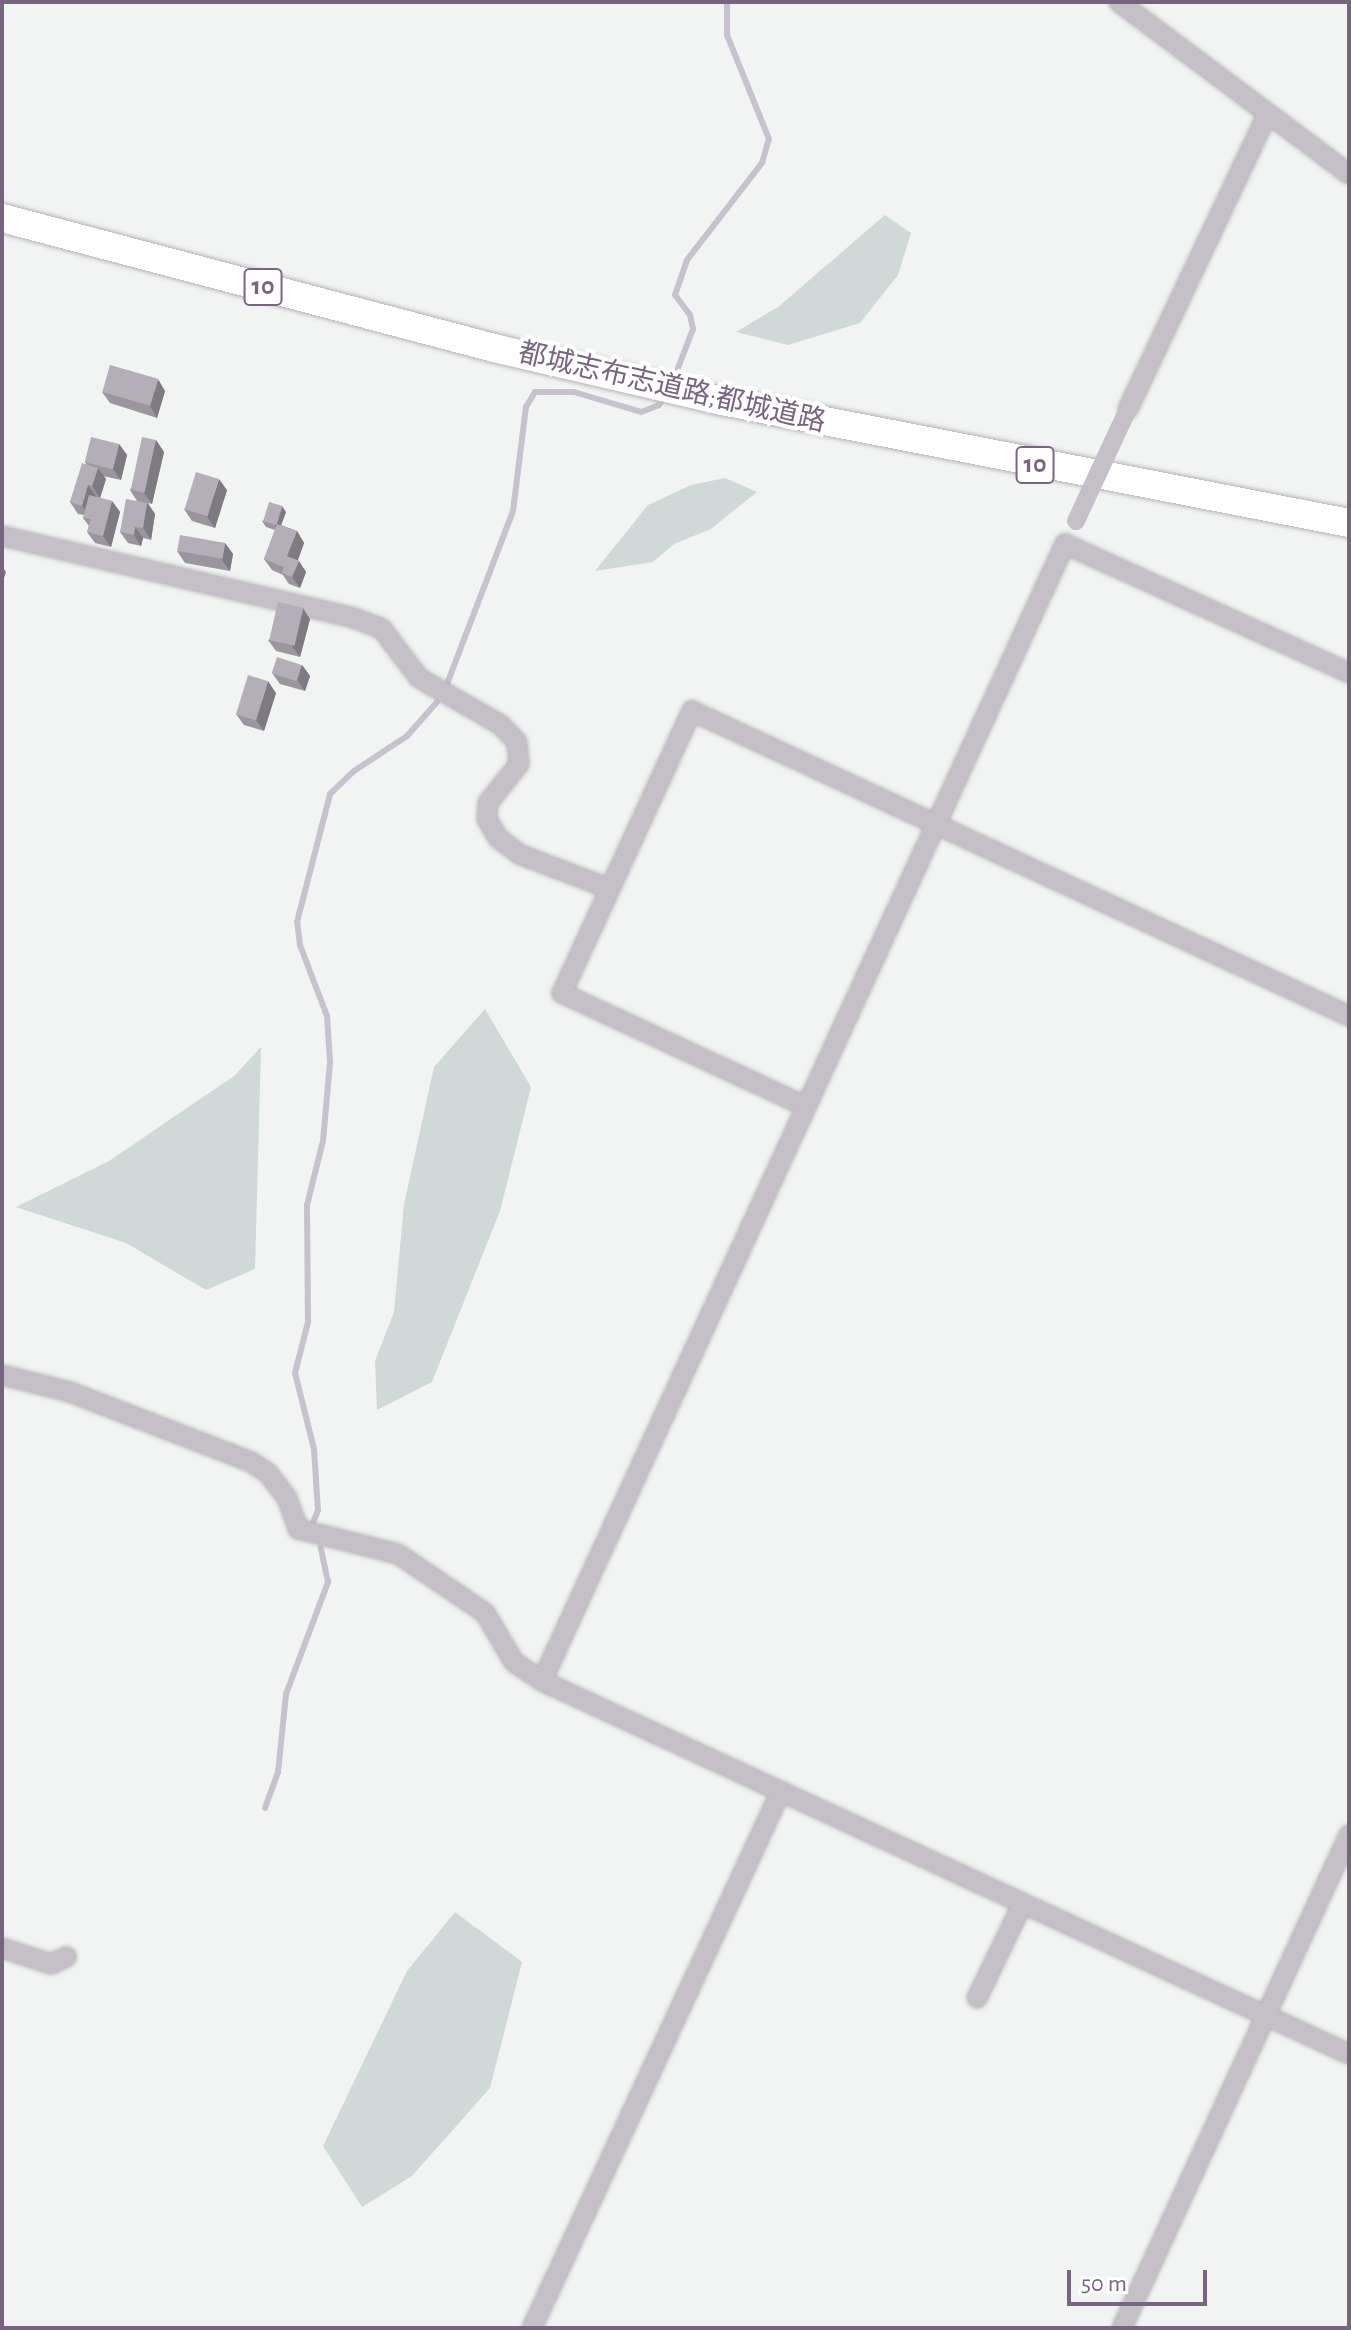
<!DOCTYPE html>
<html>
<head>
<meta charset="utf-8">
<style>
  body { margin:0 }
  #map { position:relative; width:1351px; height:2330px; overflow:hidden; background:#f1f4f2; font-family:"Alegreya Sans","Noto Sans JP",sans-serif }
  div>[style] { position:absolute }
  .green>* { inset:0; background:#d0d9d8 }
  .stream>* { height:6px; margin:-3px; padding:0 3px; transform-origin:3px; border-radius:3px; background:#c7c2ce }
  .roads { filter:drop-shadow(0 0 2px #b5b1b7) drop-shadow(0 0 2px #b5b1b7) }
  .minor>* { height:18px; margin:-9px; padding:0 9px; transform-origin:9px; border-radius:9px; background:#c5c0c7 }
  .highway>* { height:28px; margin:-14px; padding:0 14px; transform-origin:14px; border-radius:14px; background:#fff }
  .minor-bridge>* { height:18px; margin:-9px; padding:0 9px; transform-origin:9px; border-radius:9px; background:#c5c0c7 }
  .wall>* { inset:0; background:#9b969e }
  .shaded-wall>* { inset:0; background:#7e7a81 }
  .building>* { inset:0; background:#b4aeb8; transform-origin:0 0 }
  span { translate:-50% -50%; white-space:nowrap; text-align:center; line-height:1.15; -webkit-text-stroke:8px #fff; paint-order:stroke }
  .shield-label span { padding:2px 6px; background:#fff; border:2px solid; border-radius:6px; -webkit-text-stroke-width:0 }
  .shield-label { font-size:26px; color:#776580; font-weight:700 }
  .street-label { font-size:28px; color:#776580 }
  .frame { position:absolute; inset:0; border:4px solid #776580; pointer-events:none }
  .scale { position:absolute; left:1067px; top:2270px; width:140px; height:36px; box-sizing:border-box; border:4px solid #776580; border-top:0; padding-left:10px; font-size:24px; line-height:28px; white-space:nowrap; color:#776580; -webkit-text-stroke:6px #fff; paint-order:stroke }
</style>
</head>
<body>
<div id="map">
  <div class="green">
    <i style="clip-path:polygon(885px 215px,911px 233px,898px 275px,860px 323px,788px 345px,736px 332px,778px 307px)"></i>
    <i style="clip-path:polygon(725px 478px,757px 492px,711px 529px,674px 544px,653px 562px,595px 571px,648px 505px,691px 485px)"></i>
    <i style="clip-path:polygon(485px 1009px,531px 1087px,500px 1211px,432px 1382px,377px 1410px,375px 1361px,394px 1312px,404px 1204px,434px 1067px)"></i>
    <i style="clip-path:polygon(261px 1047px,255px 1269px,206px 1290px,126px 1243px,16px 1207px,109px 1161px,234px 1076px)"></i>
    <i style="clip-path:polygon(455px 1912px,522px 1962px,490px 2088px,412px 2176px,362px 2207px,323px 2146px,407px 1971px)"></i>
  </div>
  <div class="stream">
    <i style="left:673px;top:381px;width:56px;rotate:-69deg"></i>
    <i style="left:693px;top:329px;width:14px;rotate:-102deg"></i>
    <i style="left:690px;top:315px;width:25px;rotate:-127deg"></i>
    <i style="left:675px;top:295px;width:37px;rotate:-71deg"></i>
    <i style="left:687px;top:260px;width:123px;rotate:-52.3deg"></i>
    <i style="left:762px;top:163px;width:25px;rotate:-74deg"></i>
    <i style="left:769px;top:139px;width:112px;rotate:-112deg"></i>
    <i style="left:727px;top:35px;width:33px;rotate:-90deg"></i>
    <i style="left:447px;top:684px;width:185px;rotate:-69.1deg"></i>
    <i style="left:513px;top:511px;width:105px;rotate:-82.9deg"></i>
    <i style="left:526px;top:407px;width:17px;rotate:-59deg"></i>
    <i style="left:535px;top:392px;width:39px"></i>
    <i style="left:574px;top:392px;width:70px;rotate:16.6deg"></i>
    <i style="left:641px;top:412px;width:19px;rotate:-21deg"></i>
    <i style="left:659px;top:405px;width:13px;rotate:-61deg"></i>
    <i style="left:313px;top:1523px;width:14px;rotate:-69deg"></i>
    <i style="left:318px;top:1510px;width:61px;rotate:-93.8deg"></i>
    <i style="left:314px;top:1449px;width:78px;rotate:-104deg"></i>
    <i style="left:295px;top:1373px;width:53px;rotate:-75.7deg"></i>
    <i style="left:308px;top:1322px;width:117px;rotate:-90.5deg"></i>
    <i style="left:307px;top:1205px;width:66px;rotate:-76deg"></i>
    <i style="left:323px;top:1141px;width:79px;rotate:-84.9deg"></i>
    <i style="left:330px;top:1062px;width:46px;rotate:-93.7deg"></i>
    <i style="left:327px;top:1016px;width:76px;rotate:-110.8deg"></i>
    <i style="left:300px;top:945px;width:23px;rotate:-97deg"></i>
    <i style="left:297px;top:922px;width:132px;rotate:-75.5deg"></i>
    <i style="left:330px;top:794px;width:33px;rotate:-44deg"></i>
    <i style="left:354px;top:771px;width:64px;rotate:-33.4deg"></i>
    <i style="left:407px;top:736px;width:45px;rotate:-48.6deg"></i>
    <i style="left:265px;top:1808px;width:38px;rotate:-70deg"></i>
    <i style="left:278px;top:1772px;width:78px;rotate:-84.1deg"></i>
    <i style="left:286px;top:1694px;width:120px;rotate:-69.4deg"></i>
    <i style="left:328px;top:1582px;width:35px;rotate:-102deg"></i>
  </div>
  <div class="roads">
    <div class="minor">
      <i style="left:1119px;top:2px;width:287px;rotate:36.8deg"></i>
      <i style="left:1128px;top:409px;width:327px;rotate:-64.7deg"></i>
      <i style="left:2px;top:536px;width:361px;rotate:13.1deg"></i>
      <i style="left:354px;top:618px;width:30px;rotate:21deg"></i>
      <i style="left:382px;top:629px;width:61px;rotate:52.9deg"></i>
      <i style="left:419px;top:678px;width:95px;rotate:29.8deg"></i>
      <i style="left:501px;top:725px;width:23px;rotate:47deg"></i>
      <i style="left:517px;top:742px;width:22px;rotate:85deg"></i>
      <i style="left:519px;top:764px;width:50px;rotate:128.5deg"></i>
      <i style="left:488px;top:803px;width:16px;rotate:94deg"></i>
      <i style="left:487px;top:819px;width:22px;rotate:60deg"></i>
      <i style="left:498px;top:838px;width:26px;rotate:37deg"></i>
      <i style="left:519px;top:854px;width:95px;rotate:20.9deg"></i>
      <i style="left:805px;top:1106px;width:268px;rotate:-155.1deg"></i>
      <i style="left:562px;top:993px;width:311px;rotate:-65.3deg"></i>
      <i style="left:692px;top:711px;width:724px;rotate:24.9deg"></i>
      <i style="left:2px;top:1375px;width:70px;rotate:14deg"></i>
      <i style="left:70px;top:1392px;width:194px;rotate:21.1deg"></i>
      <i style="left:251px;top:1462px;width:20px;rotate:33deg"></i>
      <i style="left:268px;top:1473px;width:31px;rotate:53deg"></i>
      <i style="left:287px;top:1498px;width:33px;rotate:70deg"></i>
      <i style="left:298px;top:1529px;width:103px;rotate:14deg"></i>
      <i style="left:398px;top:1554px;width:105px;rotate:34.1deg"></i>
      <i style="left:485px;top:1613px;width:57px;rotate:59.4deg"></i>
      <i style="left:514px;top:1662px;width:34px;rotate:34deg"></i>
      <i style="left:542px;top:1681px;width:889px;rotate:24.81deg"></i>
      <i style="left:542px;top:1681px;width:1252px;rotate:-65.3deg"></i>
      <i style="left:1065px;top:544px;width:312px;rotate:24.4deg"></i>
      <i style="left:2px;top:1948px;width:52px;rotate:18.1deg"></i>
      <i style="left:51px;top:1964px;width:17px;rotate:-25deg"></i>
      <i style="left:977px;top:1998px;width:103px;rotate:-64.2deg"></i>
      <i style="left:532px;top:2328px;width:592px;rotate:-65.12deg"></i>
      <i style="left:1122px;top:2328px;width:543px;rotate:-65.28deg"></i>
    </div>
    <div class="highway">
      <i style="left:2px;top:218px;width:509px;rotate:14.8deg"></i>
      <i style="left:494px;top:348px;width:234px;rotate:13.1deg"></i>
      <i style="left:722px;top:401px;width:639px;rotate:11.01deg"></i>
    </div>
  </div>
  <div class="minor-bridge">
    <i style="left:1076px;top:521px;width:123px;rotate:-65.1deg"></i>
  </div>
  <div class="wall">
    <i style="clip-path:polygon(165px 391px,157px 418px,110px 403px,102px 392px)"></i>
    <i style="clip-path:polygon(156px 440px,164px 452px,152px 504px,148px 503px,155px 514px,151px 540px,143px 538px,141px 546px,128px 543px,120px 532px,137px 501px,130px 490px)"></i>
    <i style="clip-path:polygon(119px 444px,127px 455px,121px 480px,103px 476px,106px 479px,100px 498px,112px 501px,120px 512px,111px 547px,95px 543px,87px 532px,89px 526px,83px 518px,84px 515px,78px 514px,70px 502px,87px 465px,85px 462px)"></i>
    <i style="clip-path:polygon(227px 490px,215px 528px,192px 521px,184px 509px)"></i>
    <i style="clip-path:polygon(286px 512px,281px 525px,297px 531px,304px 543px,298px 560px,306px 572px,300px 588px,289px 584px,283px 575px,272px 570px,264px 559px,275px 530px,266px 527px,262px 521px)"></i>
    <i style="clip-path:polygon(225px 543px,233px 554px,230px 571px,185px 563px,177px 551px)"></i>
    <i style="clip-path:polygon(310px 619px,300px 657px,276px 651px,268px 640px)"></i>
    <i style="clip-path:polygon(302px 665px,310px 676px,305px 691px,280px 684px,272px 673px)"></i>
    <i style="clip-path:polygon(276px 693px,264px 731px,244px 725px,236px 714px)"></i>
  </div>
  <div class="shaded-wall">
    <i style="clip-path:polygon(158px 379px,165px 391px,157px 418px,150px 406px)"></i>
    <i style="clip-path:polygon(156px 440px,164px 452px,152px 504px,144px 493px)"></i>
    <i style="clip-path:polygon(119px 444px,127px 455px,121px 480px,113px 469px)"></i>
    <i style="clip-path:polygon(98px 468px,106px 479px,100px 498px,92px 486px)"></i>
    <i style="clip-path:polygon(219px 479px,227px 490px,215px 528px,207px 517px)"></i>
    <i style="clip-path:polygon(88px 485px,96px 496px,90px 517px,82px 506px)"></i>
    <i style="clip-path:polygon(112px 501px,120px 512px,111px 547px,103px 536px)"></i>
    <i style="clip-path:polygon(147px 503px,155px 514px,151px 540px,143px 528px)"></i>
    <i style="clip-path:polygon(282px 506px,286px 512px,279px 531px,275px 526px)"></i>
    <i style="clip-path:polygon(135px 527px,143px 538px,141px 546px,134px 535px)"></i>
    <i style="clip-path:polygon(297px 531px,304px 543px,295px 568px,287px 556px)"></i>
    <i style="clip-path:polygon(225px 543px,233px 554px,230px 571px,222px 560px)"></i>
    <i style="clip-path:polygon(299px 561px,306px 572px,300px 588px,292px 577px)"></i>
    <i style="clip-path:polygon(2px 566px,6px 572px,2px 584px)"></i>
    <i style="clip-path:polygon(303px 608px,310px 619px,300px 657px,292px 646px)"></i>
    <i style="clip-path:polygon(302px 665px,310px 676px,305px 691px,297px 680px)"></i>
    <i style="clip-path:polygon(268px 681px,276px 693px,264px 731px,256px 720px)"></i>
  </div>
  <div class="building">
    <i style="left:110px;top:365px;width:50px;height:28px;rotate:16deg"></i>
    <i style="left:91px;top:437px;width:29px;height:26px;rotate:14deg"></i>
    <i style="left:142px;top:437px;width:14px;height:54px;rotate:12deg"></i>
    <i style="clip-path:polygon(82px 463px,98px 468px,92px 486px,88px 485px,82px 506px,70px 502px)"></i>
    <i style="left:196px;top:472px;width:24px;height:39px;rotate:17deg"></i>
    <i style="clip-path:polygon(89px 495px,112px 501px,103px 536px,87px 532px,91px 519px,83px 518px)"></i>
    <i style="clip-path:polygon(126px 499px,147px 503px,143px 528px,135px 527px,134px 535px,120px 532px)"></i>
    <i style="left:269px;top:502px;width:14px;height:20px;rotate:17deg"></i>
    <i style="clip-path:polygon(277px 524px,297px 531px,287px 556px,299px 561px,292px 577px,282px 573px,284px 567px,264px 559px)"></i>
    <i style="left:180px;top:535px;width:46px;height:16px;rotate:10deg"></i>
    <i style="left:278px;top:602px;width:26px;height:39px;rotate:13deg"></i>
    <i style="left:277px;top:657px;width:26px;height:17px;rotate:18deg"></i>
    <i style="left:248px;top:675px;width:21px;height:41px;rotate:17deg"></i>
  </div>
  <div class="shield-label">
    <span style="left:263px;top:287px">10</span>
    <span style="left:1035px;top:465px">10</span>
  </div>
  <div class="street-label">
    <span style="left:672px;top:388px;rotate:13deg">都城志布志道路;都城道路</span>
  </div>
  <div class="frame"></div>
  <div class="scale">50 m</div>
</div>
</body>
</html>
